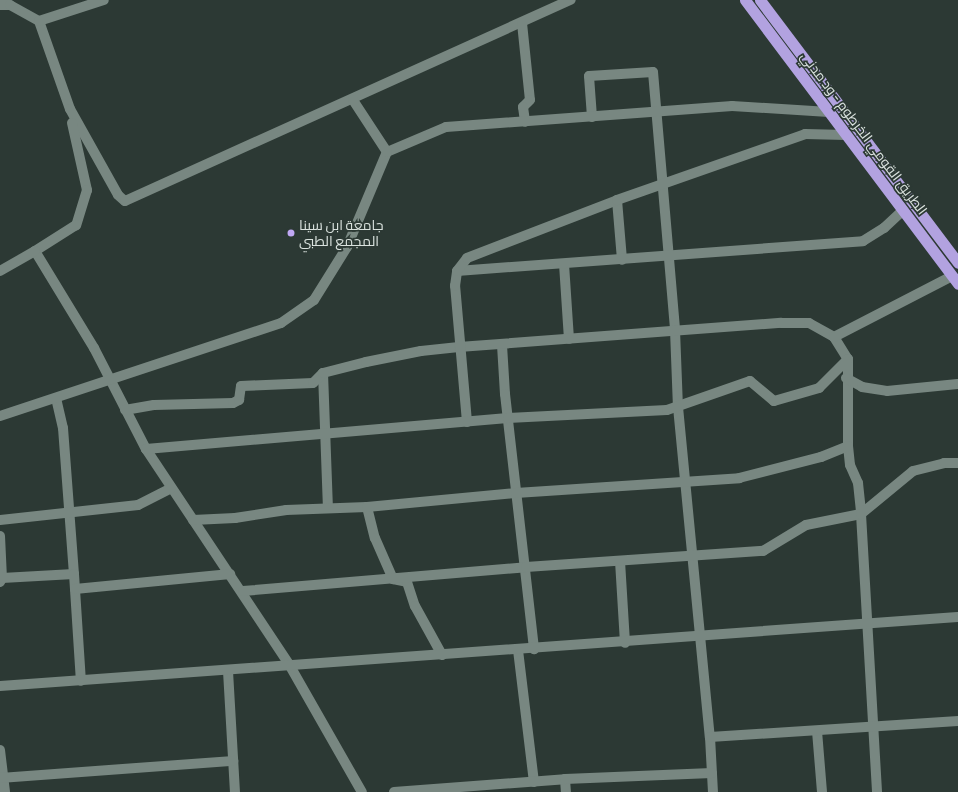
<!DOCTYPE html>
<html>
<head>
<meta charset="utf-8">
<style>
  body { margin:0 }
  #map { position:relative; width:958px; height:792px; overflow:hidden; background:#2c3934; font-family:Commissioner,Cairo,sans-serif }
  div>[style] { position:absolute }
  .minor>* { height:10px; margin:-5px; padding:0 5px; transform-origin:5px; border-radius:5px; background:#788781 }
  .tertiary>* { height:10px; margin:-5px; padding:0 5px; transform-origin:5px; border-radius:5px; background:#788781 }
  .trunk>* { height:11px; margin:-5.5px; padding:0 5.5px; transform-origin:5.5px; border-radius:5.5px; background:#b2a2e0 }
  .dots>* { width:11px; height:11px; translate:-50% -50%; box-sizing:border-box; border:2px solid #2c3934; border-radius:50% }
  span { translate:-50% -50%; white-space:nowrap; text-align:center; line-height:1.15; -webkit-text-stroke:3.5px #2c3934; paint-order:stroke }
  .street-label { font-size:14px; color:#dae2de }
  .poi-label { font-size:14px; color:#dae2de }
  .left { translate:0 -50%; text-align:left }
</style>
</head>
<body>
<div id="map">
  <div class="minor">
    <i style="left:0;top:5px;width:10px"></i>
    <i style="left:10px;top:5px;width:33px;rotate:29deg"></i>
    <i style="left:39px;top:21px;width:93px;rotate:70.6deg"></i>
    <i style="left:70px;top:109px;width:98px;rotate:60.8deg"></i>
    <i style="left:118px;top:195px;width:9px;rotate:41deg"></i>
    <i style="left:125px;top:201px;width:489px;rotate:-24.3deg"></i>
    <i style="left:39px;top:21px;width:68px;rotate:-17.9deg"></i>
    <i style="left:522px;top:23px;width:77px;rotate:84.1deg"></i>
    <i style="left:530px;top:100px;width:10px;rotate:135deg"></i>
    <i style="left:523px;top:107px;width:15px;rotate:82deg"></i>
    <i style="left:592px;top:117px;width:41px;rotate:-94.2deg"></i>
    <i style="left:589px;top:76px;width:64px;rotate:-3.6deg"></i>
    <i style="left:653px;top:72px;width:259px;rotate:85.1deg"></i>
    <i style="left:675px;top:330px;width:77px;rotate:87.8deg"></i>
    <i style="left:678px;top:407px;width:332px;rotate:84.5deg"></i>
    <i style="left:710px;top:737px;width:55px;rotate:86.9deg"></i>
    <i style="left:72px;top:123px;width:69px;rotate:77.4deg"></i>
    <i style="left:87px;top:190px;width:37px;rotate:107deg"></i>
    <i style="left:76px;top:225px;width:49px;rotate:147.6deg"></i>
    <i style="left:35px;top:251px;width:114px;rotate:58.7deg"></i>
    <i style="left:94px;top:348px;width:114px;rotate:62.8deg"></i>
    <i style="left:146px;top:449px;width:260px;rotate:56.4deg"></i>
    <i style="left:387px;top:152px;width:64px;rotate:-23deg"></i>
    <i style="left:446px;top:127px;width:287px;rotate:-4.2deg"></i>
    <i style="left:732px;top:106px;width:97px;rotate:3.5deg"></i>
    <i style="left:617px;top:200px;width:60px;rotate:85.2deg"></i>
    <i style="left:564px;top:264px;width:75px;rotate:86.2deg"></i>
    <i style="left:0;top:271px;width:40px;rotate:-29.7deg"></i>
    <i style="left:457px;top:271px;width:407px;rotate:-4.2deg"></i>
    <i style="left:863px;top:241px;width:25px;rotate:-32deg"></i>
    <i style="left:884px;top:228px;width:26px;rotate:-43deg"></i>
    <i style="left:834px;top:337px;width:26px;rotate:58deg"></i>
    <i style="left:848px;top:359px;width:87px;rotate:90deg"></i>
    <i style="left:848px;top:446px;width:19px;rotate:84deg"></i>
    <i style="left:850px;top:465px;width:20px;rotate:66deg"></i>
    <i style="left:858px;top:483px;width:31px;rotate:84deg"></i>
    <i style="left:861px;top:514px;width:278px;rotate:86.7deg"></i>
    <i style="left:502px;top:345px;width:49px;rotate:86.5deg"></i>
    <i style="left:505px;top:394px;width:257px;rotate:83.5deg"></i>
    <i style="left:323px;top:373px;width:135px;rotate:87.9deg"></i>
    <i style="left:846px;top:378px;width:18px;rotate:29deg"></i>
    <i style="left:862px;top:387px;width:25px;rotate:9deg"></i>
    <i style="left:887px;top:391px;width:71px;rotate:-5.6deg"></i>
    <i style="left:56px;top:398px;width:31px;rotate:77deg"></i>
    <i style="left:63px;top:428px;width:146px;rotate:85.7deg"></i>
    <i style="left:125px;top:410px;width:29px;rotate:-10deg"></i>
    <i style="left:154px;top:405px;width:79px;rotate:-1.5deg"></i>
    <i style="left:233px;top:403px;width:7px;rotate:-27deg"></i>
    <i style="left:239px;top:400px;width:14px;rotate:-82deg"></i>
    <i style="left:241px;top:386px;width:72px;rotate:-2.4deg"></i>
    <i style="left:313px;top:383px;width:14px;rotate:-45deg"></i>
    <i style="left:323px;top:373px;width:44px;rotate:-14.3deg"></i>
    <i style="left:366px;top:362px;width:56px;rotate:-11.3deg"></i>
    <i style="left:421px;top:351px;width:38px;rotate:-6deg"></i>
    <i style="left:459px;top:347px;width:323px;rotate:-4.3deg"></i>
    <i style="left:781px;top:323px;width:28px"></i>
    <i style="left:809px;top:323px;width:29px;rotate:29deg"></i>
    <i style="left:834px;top:337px;width:133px;rotate:-27.3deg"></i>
    <i style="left:0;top:416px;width:296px;rotate:-18.3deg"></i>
    <i style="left:281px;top:323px;width:40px;rotate:-34.9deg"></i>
    <i style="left:314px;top:300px;width:62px;rotate:-58.1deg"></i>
    <i style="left:347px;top:247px;width:103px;rotate:-67.2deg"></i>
    <i style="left:387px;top:152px;width:62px;rotate:-123.2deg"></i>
    <i style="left:467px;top:422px;width:137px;rotate:-95deg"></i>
    <i style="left:455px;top:286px;width:15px;rotate:-82deg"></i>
    <i style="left:457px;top:271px;width:16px;rotate:-52deg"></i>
    <i style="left:467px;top:258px;width:161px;rotate:-21.1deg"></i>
    <i style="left:617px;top:200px;width:199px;rotate:-19.3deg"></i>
    <i style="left:805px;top:134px;width:41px;rotate:1.4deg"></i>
    <i style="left:146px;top:449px;width:363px;rotate:-4.9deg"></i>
    <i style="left:508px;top:418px;width:159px;rotate:-2.9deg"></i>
    <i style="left:667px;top:410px;width:88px;rotate:-19.3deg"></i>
    <i style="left:750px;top:381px;width:31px;rotate:40deg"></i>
    <i style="left:774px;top:401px;width:47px;rotate:-16.1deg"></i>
    <i style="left:819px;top:388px;width:41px;rotate:-45deg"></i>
    <i style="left:367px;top:507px;width:32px;rotate:76deg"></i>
    <i style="left:375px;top:538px;width:45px;rotate:66.3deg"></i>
    <i style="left:393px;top:579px;width:14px;rotate:12deg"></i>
    <i style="left:407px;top:582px;width:25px;rotate:72deg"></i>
    <i style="left:415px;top:606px;width:56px;rotate:61.1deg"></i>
    <i style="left:0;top:520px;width:139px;rotate:-6.2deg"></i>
    <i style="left:138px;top:505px;width:37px;rotate:-27deg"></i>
    <i style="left:193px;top:520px;width:42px;rotate:-2.7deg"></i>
    <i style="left:235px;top:518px;width:52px;rotate:-8.9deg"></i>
    <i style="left:286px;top:510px;width:81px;rotate:-2.1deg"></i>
    <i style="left:367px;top:507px;width:150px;rotate:-5.4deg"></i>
    <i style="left:516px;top:493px;width:224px;rotate:-3.8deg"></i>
    <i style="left:739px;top:478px;width:85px;rotate:-14.4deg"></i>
    <i style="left:821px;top:457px;width:29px;rotate:-22deg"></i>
    <i style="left:0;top:536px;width:42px;rotate:87.3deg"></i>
    <i style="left:620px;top:561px;width:82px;rotate:86.5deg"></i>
    <i style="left:0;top:582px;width:4px;rotate:-63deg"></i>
    <i style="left:2px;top:578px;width:72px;rotate:-3.2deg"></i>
    <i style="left:74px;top:574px;width:107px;rotate:86.3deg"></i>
    <i style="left:75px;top:589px;width:156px;rotate:-5.5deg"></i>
    <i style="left:243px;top:591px;width:284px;rotate:-4.8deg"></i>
    <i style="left:526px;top:567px;width:238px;rotate:-3.9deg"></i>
    <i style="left:763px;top:551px;width:50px;rotate:-31.2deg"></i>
    <i style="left:806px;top:525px;width:56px;rotate:-11.3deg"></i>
    <i style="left:861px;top:514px;width:67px;rotate:-39.6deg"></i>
    <i style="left:913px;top:471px;width:32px;rotate:-14deg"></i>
    <i style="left:944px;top:463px;width:14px"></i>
    <i style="left:518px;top:650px;width:133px;rotate:83.1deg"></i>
    <i style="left:228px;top:671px;width:121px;rotate:86.7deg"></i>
    <i style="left:817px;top:731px;width:61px;rotate:85.3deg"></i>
    <i style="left:710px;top:737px;width:249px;rotate:-3.7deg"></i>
    <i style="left:0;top:750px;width:42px;rotate:83.2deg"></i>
    <i style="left:0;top:778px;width:234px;rotate:-4.2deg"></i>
    <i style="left:565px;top:779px;width:13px;rotate:86deg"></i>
    <i style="left:394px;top:792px;width:171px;rotate:-4.3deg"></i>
    <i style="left:565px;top:779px;width:147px;rotate:-2.3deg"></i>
  </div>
  <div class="tertiary">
    <i style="left:290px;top:666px;width:145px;rotate:60.3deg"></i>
    <i style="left:0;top:686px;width:960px;rotate:-4.12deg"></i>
  </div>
  <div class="trunk">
    <i style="left:745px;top:0;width:355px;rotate:53.1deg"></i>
    <i style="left:760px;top:0;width:329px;rotate:53deg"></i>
  </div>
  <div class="dots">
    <i style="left:291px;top:233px;background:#c0a8f4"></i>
  </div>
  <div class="street-label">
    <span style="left:864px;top:133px;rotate:53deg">الطريق القومي الخرطوم - ود مدني</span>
  </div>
  <div class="poi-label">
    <span class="left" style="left:299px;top:233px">جامعة ابن سينا<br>المجمع الطبي</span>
  </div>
</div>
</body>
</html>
